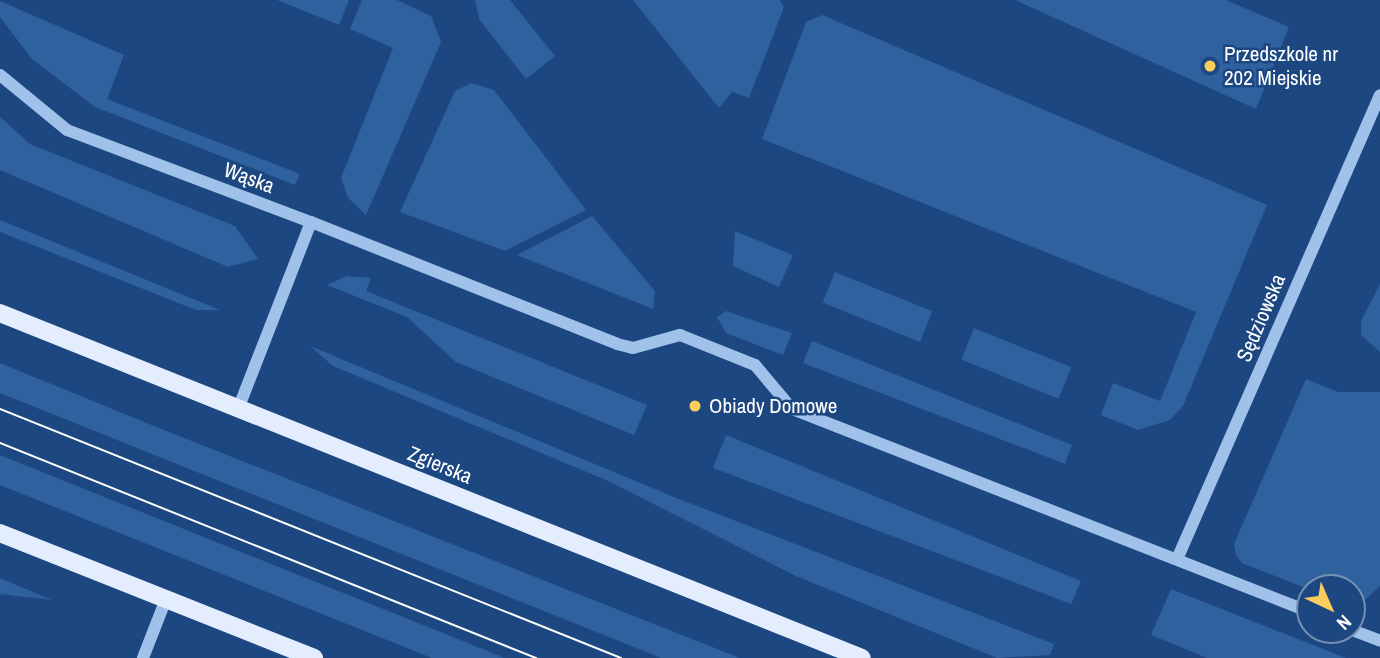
<!DOCTYPE html>
<html>
<head>
<meta charset="utf-8">
<style>
  body { margin:0 }
  #map { position:relative; width:1380px; height:658px; overflow:hidden; background:#1c4780; font-family:"Archivo Narrow",sans-serif }
  div>[style] { position:absolute }
  .green>* { inset:0; background:#2f619e; transform-origin:0 0 }
  .minor>* { height:12px; margin:-6px; padding:0 6px; transform-origin:6px; border-radius:6px; background:#a0c1e9 }
  .major>* { height:18px; margin:-9px; padding:0 9px; transform-origin:9px; border-radius:9px; background:#e3edfe }
  .tram>* { height:2px; margin:-1px; padding:0 1px; transform-origin:1px; border-radius:1px; background:#fff }
  .dots>* { width:19px; height:19px; translate:-50% -50%; box-sizing:border-box; border:4px solid #1c4780; border-radius:50% }
  span { translate:-50% -50%; white-space:nowrap; text-align:center; line-height:1.15; -webkit-text-stroke:5px #1c4780; paint-order:stroke }
  .poi-label { font-size:21px; color:#fff }
  .left { translate:0 -50%; text-align:left }
  .street-label { font-size:21px; color:#fff }
  .north { position:absolute; left:1296px; top:574px; width:70px; height:70px; box-sizing:border-box; background:#1c4780; border:2px solid #7791b3; border-radius:50%; rotate:136deg; font-size:19px; font-weight:700; line-height:28px; text-align:center; color:#fff }
  .north::after { content:''; display:block; margin:auto; width:24px; height:32px; background:#facd5d; clip-path:polygon(50% 0,100% 100%,50% 72%,0 100%) }
</style>
</head>
<body>
<div id="map">
  <div class="green">
    <i style="clip-path:polygon(277px 0,349px 0,339px 25px)"></i>
    <i style="clip-path:polygon(362px 0,397px 0,431px 16px,441px 42px,366px 215px,348px 198px,341px 178px,393px 48px,350px 29px)"></i>
    <i style="clip-path:polygon(475px 0,510px 0,555px 56px,526px 79px,479px 19px)"></i>
    <i style="clip-path:polygon(633px 0,780px 0,784px 7px,749px 98px,732px 92px,719px 108px)"></i>
    <i style="clip-path:polygon(1015px 0,1226px 0,1289px 27px,1256px 109px)"></i>
    <i style="clip-path:polygon(0 1px,124px 55px,107px 99px,300px 174px,295px 185px,95px 107px,32px 59px,0 17px)"></i>
    <i style="clip-path:polygon(822px 15px,1267px 205px,1183px 406px,1170px 420px,1138px 430px,1101px 415px,1113px 383px,1160px 401px,1196px 312px,762px 139px,806px 22px)"></i>
    <i style="clip-path:polygon(471px 83px,494px 90px,586px 210px,505px 251px,400px 212px,455px 91px)"></i>
    <i style="clip-path:polygon(0 117px,30px 144px,235px 226px,258px 259px,228px 267px,0 170px)"></i>
    <i style="clip-path:polygon(592px 216px,655px 291px,653px 309px,517px 255px)"></i>
    <i style="clip-path:polygon(0 220px,220px 310px,196px 310px,0 232px)"></i>
    <i style="clip-path:polygon(735px 231px,793px 255px,779px 287px,733px 266px)"></i>
    <i style="left:835px;top:272px;width:105px;height:33px;rotate:22deg"></i>
    <i style="clip-path:polygon(347px 276px,371px 278px,366px 291px,647px 405px,634px 435px,456px 362px,407px 317px,327px 285px)"></i>
    <i style="clip-path:polygon(1380px 284px,1380px 352px,1361px 335px,1361px 321px)"></i>
    <i style="clip-path:polygon(726px 311px,792px 333px,783px 355px,726px 333px,717px 317px)"></i>
    <i style="left:974px;top:328px;width:105px;height:34px;rotate:22deg"></i>
    <i style="clip-path:polygon(812px 341px,1072px 445px,1065px 464px,803px 363px)"></i>
    <i style="clip-path:polygon(310px 346px,679px 499px,1054px 644px,1050px 655px,997px 658px,796px 576px,606px 480px,333px 366px)"></i>
    <i style="clip-path:polygon(0 363px,154px 426px,740px 658px,661px 658px,0 393px)"></i>
    <i style="clip-path:polygon(1306px 379px,1338px 392px,1380px 392px,1380px 586px,1356px 608px,1352px 588px,1310px 590px,1242px 563px,1236px 555px,1234px 544px)"></i>
    <i style="clip-path:polygon(726px 435px,1081px 581px,1071px 604px,713px 468px)"></i>
    <i style="clip-path:polygon(0 455px,505px 658px,432px 658px,0 485px)"></i>
    <i style="clip-path:polygon(0 578px,52px 600px,0 594px)"></i>
    <i style="clip-path:polygon(1171px 589px,1346px 658px,1207px 658px,1151px 635px)"></i>
  </div>
  <div class="minor">
    <i style="left:0;top:75px;width:87px;rotate:39.4deg"></i>
    <i style="left:67px;top:130px;width:261px;rotate:20.7deg"></i>
    <i style="left:311px;top:222px;width:201px;rotate:111.3deg"></i>
    <i style="left:311px;top:222px;width:329px;rotate:21.7deg"></i>
    <i style="left:617px;top:344px;width:16px;rotate:14deg"></i>
    <i style="left:633px;top:348px;width:49px;rotate:-15.5deg"></i>
    <i style="left:680px;top:335px;width:81px;rotate:21.8deg"></i>
    <i style="left:755px;top:365px;width:57px;rotate:49.9deg"></i>
    <i style="left:792px;top:409px;width:556px;rotate:21.4deg"></i>
    <i style="left:1178px;top:557px;width:504px;rotate:-66.38deg"></i>
    <i style="left:1352px;top:630px;width:30px;rotate:21deg"></i>
    <i style="left:143px;top:658px;width:63px;rotate:-68.7deg"></i>
  </div>
  <div class="major">
    <i style="left:0;top:313px;width:928px;rotate:21.81deg"></i>
    <i style="left:0;top:533px;width:338px;rotate:21.7deg"></i>
  </div>
  <div class="tram">
    <i style="left:0;top:409px;width:669px;rotate:21.85deg"></i>
    <i style="left:0;top:443px;width:578px;rotate:21.86deg"></i>
  </div>
  <div class="dots">
    <i style="left:1210px;top:66px;background:#facd5d"></i>
    <i style="left:695px;top:406px;background:#facd5d"></i>
  </div>
  <div class="poi-label">
    <span class="left" style="left:1224px;top:66px">Przedszkole nr<br>202 Miejskie</span>
    <span class="left" style="left:709px;top:406px">Obiady Domowe</span>
  </div>
  <div class="street-label">
    <span style="left:249px;top:178px;rotate:20deg">Wąska</span>
    <span style="left:1261px;top:318px;rotate:-67deg">Sędziowska</span>
    <span style="left:440px;top:465px;rotate:22deg">Zgierska</span>
  </div>
  <div class="north">N</div>
</div>
</body>
</html>
